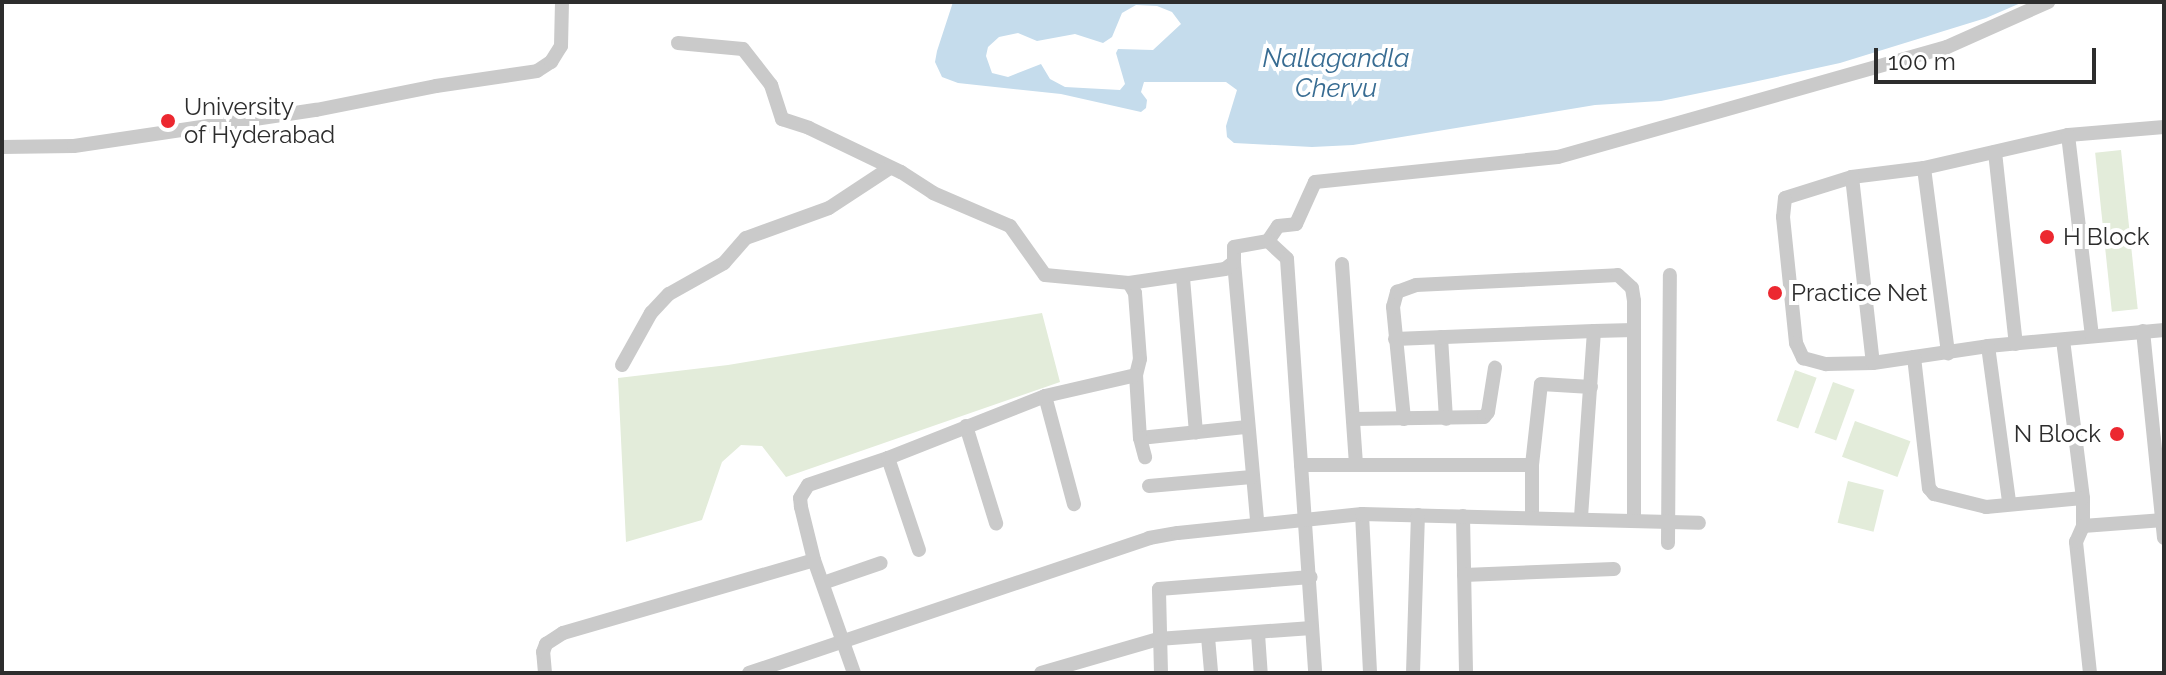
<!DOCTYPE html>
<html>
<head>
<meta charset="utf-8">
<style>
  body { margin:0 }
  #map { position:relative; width:2166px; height:675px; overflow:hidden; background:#fff; font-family:Raleway,sans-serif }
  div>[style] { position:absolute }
  .green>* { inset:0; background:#e3ecda; transform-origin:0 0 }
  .water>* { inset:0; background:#c5dcec }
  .minor>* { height:14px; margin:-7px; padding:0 7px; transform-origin:7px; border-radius:7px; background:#cacaca }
  .dots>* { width:22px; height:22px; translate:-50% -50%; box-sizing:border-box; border:4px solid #fff; border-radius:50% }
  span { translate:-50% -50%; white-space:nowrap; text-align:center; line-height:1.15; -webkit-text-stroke:8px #fff; paint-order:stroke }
  .poi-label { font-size:24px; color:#2d2d2d }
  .left { translate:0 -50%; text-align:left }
  .right { translate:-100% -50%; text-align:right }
  .water-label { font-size:26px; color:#386c92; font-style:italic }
  .frame { position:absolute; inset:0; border:4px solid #2d2d2d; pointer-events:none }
  .scale { position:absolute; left:1874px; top:48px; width:222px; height:36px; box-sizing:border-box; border:4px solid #2d2d2d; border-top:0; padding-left:10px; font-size:24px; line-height:28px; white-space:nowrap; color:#2d2d2d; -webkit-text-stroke:6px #fff; paint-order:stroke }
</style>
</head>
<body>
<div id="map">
  <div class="green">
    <i style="left:2121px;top:150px;width:160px;height:26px;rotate:84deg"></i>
    <i style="clip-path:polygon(1042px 313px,1060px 382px,786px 477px,762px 446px,741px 445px,722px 462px,702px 520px,626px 542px,618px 378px,728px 365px)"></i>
    <i style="left:1795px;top:370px;width:23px;height:54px;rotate:20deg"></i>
    <i style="left:1833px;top:382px;width:23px;height:54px;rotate:20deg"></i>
    <i style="left:1855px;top:421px;width:59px;height:38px;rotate:20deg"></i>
    <i style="left:1848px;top:481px;width:37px;height:43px;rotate:14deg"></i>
  </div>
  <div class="water">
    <i style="clip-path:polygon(evenodd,953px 2px,2023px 2px,1986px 18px,1840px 63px,1744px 84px,1661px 101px,1595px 105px,1353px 145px,1312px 147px,1234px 143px,1227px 137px,1226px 126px,1237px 90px,1226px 82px,1144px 82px,1141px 92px,1147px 100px,1146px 108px,1141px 112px,1061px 94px,958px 83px,942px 77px,935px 62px,937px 51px,953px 2px,1136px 5px,1157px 6px,1172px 12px,1181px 24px,1153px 50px,1118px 49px,1116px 53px,1125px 84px,1120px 90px,1065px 87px,1050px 79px,1041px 64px,1008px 77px,992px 73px,986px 56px,988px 47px,999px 37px,1018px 33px,1037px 41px,1075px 34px,1103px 43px,1112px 37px,1122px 13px,1136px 5px)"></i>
  </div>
  <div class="minor">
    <i style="left:678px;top:43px;width:65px;rotate:5.3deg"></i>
    <i style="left:743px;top:49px;width:46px;rotate:52.1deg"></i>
    <i style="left:771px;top:85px;width:36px;rotate:72deg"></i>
    <i style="left:782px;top:119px;width:28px;rotate:18deg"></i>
    <i style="left:809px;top:128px;width:102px;rotate:25.6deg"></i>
    <i style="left:901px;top:172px;width:38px;rotate:33deg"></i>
    <i style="left:933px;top:193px;width:84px;rotate:23.2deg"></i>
    <i style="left:1010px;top:226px;width:60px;rotate:54.5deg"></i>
    <i style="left:1045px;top:275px;width:84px;rotate:5.4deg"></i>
    <i style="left:1129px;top:283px;width:12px;rotate:59deg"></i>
    <i style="left:1135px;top:293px;width:66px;rotate:85.7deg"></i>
    <i style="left:1140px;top:359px;width:16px;rotate:104deg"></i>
    <i style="left:1136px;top:375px;width:63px;rotate:86.4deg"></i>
    <i style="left:1140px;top:438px;width:108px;rotate:-5.9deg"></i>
    <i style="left:2164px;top:127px;width:96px;rotate:175.2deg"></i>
    <i style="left:2068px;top:135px;width:148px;rotate:167.1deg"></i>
    <i style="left:1924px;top:168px;width:73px;rotate:172.9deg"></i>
    <i style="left:1852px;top:177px;width:70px;rotate:162.6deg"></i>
    <i style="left:1785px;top:198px;width:19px;rotate:96deg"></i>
    <i style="left:1783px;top:217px;width:127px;rotate:84.1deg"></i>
    <i style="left:1796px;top:343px;width:17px;rotate:65deg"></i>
    <i style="left:1803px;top:358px;width:24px;rotate:15deg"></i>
    <i style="left:1826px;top:364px;width:47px;rotate:-1.2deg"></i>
    <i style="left:1873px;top:363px;width:116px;rotate:-8.4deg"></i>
    <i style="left:1988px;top:346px;width:177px;rotate:-5.2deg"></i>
    <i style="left:2068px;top:135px;width:202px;rotate:83.2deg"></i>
    <i style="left:2px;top:147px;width:72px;rotate:-0.8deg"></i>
    <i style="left:74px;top:146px;width:245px;rotate:-8.5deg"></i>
    <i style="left:316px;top:110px;width:122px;rotate:-11.3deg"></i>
    <i style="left:436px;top:86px;width:102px;rotate:-8.4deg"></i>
    <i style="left:537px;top:71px;width:17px;rotate:-33deg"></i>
    <i style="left:551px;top:62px;width:19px;rotate:-58deg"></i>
    <i style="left:561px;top:46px;width:44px;rotate:-88.7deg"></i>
    <i style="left:1995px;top:152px;width:193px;rotate:83.8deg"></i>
    <i style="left:1924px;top:168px;width:187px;rotate:82.6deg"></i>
    <i style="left:1852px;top:177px;width:187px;rotate:83.6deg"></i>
    <i style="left:1268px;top:241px;width:18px;rotate:-56deg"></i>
    <i style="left:1278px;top:226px;width:18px;rotate:-6deg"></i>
    <i style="left:1296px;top:224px;width:46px;rotate:-65.7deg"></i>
    <i style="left:1315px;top:182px;width:244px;rotate:-5.9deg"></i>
    <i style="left:1558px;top:157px;width:404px;rotate:-15.8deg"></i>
    <i style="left:1947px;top:47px;width:111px;rotate:-24deg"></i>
    <i style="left:1234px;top:262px;width:261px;rotate:84.9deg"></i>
    <i style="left:1342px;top:264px;width:200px;rotate:86deg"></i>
    <i style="left:1183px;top:278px;width:155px;rotate:85.2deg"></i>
    <i style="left:1129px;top:283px;width:97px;rotate:-8.3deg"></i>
    <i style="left:1225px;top:269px;width:11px;rotate:-38deg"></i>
    <i style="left:1234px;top:262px;width:15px;rotate:-90deg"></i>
    <i style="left:1234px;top:247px;width:35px;rotate:-10deg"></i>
    <i style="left:1268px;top:241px;width:26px;rotate:43deg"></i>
    <i style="left:1287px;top:259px;width:415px;rotate:86.1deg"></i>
    <i style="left:1594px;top:331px;width:40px;rotate:-1.4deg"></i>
    <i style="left:2143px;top:331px;width:208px;rotate:84.2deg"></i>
    <i style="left:1441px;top:337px;width:82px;rotate:86.5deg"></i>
    <i style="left:1395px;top:339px;width:199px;rotate:-2.3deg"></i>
    <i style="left:1594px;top:331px;width:188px;rotate:94deg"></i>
    <i style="left:2063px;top:340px;width:159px;rotate:82.8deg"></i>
    <i style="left:2083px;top:498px;width:28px;rotate:90deg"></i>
    <i style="left:1988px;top:346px;width:157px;rotate:82.3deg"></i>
    <i style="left:1914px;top:357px;width:132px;rotate:83.5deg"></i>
    <i style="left:1929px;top:488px;width:8px;rotate:50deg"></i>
    <i style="left:1934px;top:494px;width:54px;rotate:14deg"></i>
    <i style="left:1986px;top:507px;width:97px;rotate:-5.3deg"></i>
    <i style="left:622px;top:365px;width:60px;rotate:-60.9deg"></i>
    <i style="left:651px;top:313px;width:26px;rotate:-47deg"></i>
    <i style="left:669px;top:294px;width:63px;rotate:-29.4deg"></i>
    <i style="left:724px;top:263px;width:33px;rotate:-49deg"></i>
    <i style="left:746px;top:238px;width:88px;rotate:-19.9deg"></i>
    <i style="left:829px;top:208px;width:73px;rotate:-33.3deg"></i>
    <i style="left:1045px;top:396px;width:112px;rotate:75deg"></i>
    <i style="left:1353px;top:419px;width:131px;rotate:-0.9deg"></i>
    <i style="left:1484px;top:417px;width:6px;rotate:-51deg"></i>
    <i style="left:1488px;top:412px;width:45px;rotate:-81deg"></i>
    <i style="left:1404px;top:419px;width:113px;rotate:-95.6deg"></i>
    <i style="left:1393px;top:307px;width:16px;rotate:-75deg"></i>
    <i style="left:1397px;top:292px;width:20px;rotate:-20deg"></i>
    <i style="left:1416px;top:285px;width:202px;rotate:-2.8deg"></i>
    <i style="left:1618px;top:275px;width:19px;rotate:43deg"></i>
    <i style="left:1632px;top:288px;width:13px;rotate:81deg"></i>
    <i style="left:1634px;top:301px;width:219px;rotate:90deg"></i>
    <i style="left:966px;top:426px;width:102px;rotate:72.8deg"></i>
    <i style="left:1140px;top:438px;width:20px;rotate:75deg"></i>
    <i style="left:888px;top:458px;width:97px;rotate:71.4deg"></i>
    <i style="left:1301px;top:465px;width:231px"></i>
    <i style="left:1532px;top:465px;width:81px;rotate:-83.7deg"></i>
    <i style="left:1541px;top:384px;width:50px;rotate:3.4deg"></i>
    <i style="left:1532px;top:465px;width:53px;rotate:90deg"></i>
    <i style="left:1149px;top:486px;width:103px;rotate:-5deg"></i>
    <i style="left:1362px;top:514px;width:159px;rotate:87.1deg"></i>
    <i style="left:1463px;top:516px;width:157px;rotate:88.9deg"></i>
    <i style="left:1668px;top:543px;width:268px;rotate:-89.6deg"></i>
    <i style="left:1464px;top:575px;width:150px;rotate:-2.3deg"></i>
    <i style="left:823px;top:583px;width:61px;rotate:-19deg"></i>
    <i style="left:1258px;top:634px;width:39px;rotate:86deg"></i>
    <i style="left:1208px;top:637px;width:36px;rotate:85deg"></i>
    <i style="left:545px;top:673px;width:21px;rotate:-95deg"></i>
    <i style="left:543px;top:652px;width:9px;rotate:-69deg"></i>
    <i style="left:546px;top:644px;width:20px;rotate:-33deg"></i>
    <i style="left:563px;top:633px;width:261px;rotate:-16.2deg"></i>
    <i style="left:749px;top:673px;width:422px;rotate:-18.6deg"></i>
    <i style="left:1149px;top:538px;width:29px;rotate:-10deg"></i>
    <i style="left:1178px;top:533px;width:185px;rotate:-5.9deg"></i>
    <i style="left:1362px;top:514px;width:337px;rotate:1.5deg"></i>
    <i style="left:854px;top:673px;width:120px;rotate:-109.5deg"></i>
    <i style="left:814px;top:560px;width:55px;rotate:-103.8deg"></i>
    <i style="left:801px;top:507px;width:9px;rotate:-96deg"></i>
    <i style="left:800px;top:498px;width:15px;rotate:-58deg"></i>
    <i style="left:808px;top:485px;width:84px;rotate:-18.6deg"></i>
    <i style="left:888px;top:458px;width:169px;rotate:-21.5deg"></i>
    <i style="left:1045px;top:396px;width:93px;rotate:-13deg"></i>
    <i style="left:1041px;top:673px;width:122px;rotate:-16.2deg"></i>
    <i style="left:1158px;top:639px;width:154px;rotate:-4.1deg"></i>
    <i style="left:1161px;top:673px;width:84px;rotate:-91.4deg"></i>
    <i style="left:1159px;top:589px;width:152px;rotate:-4.5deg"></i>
    <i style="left:1413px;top:673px;width:158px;rotate:-88.2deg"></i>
    <i style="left:2090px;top:673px;width:132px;rotate:-96.1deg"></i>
    <i style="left:2076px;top:542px;width:17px;rotate:-66deg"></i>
    <i style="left:2083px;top:526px;width:81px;rotate:-4.2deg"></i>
  </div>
  <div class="dots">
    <i style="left:168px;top:121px;background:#ec2830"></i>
    <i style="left:2047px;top:237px;background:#ec2830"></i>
    <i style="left:1775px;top:293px;background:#ec2830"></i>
    <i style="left:2117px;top:434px;background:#ec2830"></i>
  </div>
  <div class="poi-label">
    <span class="left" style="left:184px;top:121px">University<br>of Hyderabad</span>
    <span class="left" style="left:2063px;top:237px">H Block</span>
    <span class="left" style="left:1791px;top:293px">Practice Net</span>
    <span class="right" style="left:2101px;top:434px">N Block</span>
  </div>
  <div class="water-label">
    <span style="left:1336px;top:74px">Nallagandla<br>Chervu</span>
  </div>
  <div class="frame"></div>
  <div class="scale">100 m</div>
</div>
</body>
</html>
